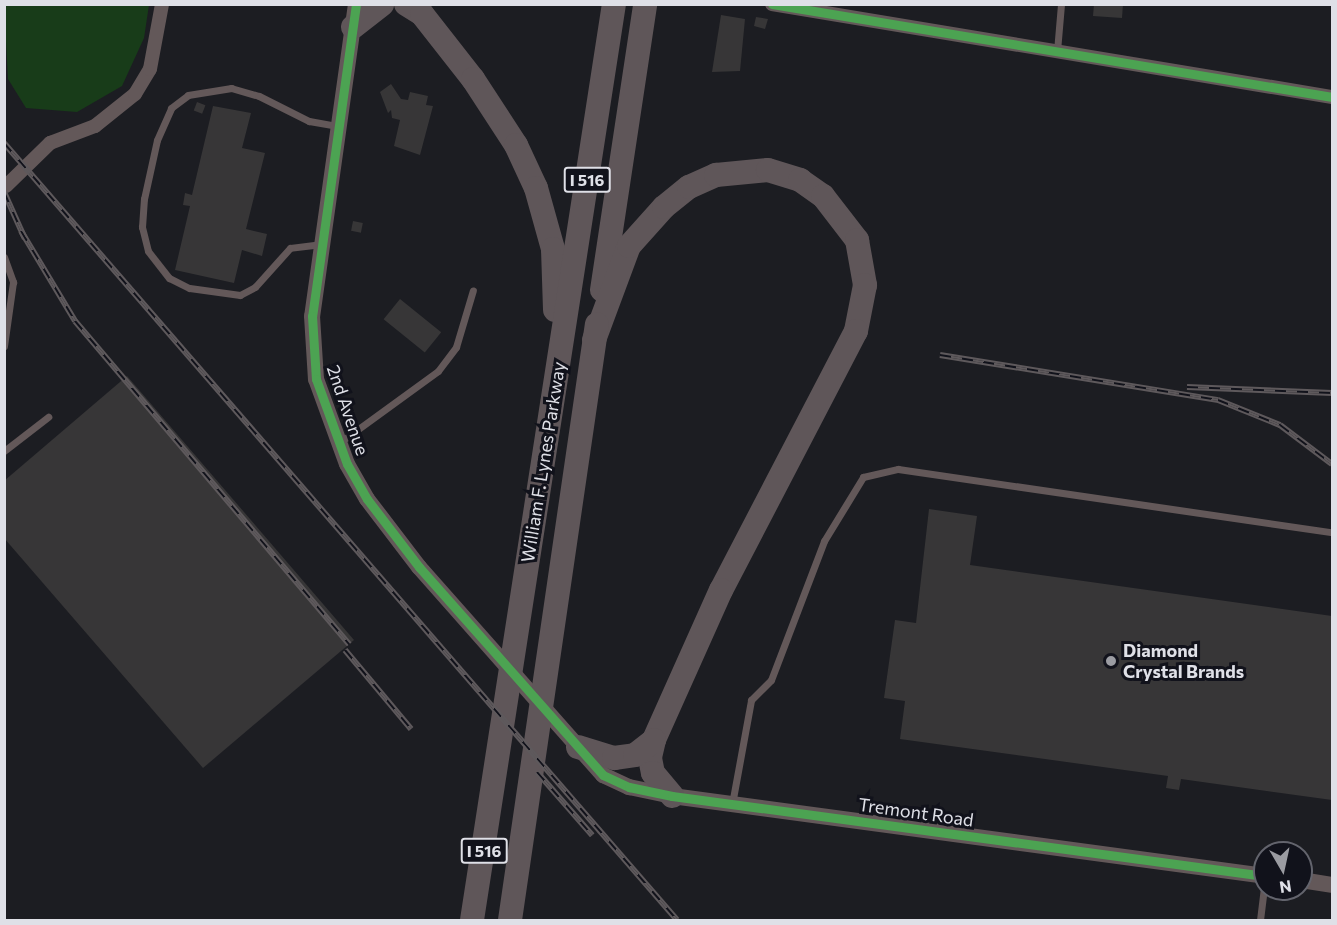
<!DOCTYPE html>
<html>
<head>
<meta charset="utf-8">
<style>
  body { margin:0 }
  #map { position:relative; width:1337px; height:925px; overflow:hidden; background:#1c1d22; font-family:Commissioner,sans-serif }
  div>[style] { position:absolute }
  .green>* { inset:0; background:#183c19 }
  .building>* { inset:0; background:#373637; transform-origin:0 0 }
  .service>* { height:7px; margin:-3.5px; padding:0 3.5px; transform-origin:3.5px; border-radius:3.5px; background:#635859 }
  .minor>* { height:14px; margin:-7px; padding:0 7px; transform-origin:7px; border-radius:7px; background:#635859 }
  .tertiary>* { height:16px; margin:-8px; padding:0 8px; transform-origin:8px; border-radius:8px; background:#635859 }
  .motorway>* { height:24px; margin:-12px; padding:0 12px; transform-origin:12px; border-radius:12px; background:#5f5659 }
  .rail>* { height:6px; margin-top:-3px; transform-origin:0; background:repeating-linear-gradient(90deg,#11121b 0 11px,#5e595c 0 22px); box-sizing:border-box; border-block:2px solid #5e595c }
  .cycleway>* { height:9px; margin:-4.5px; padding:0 4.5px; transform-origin:4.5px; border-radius:4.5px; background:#4ca352 }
  .dots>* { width:16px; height:16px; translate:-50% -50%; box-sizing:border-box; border:3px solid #11121b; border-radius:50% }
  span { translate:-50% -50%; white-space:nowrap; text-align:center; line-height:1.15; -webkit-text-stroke:6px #11121b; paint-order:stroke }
  .shield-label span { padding:2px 4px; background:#11121b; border:2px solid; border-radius:4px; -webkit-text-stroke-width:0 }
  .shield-label { font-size:16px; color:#dfe0e7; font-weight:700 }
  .street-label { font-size:18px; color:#dfe0e7 }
  .poi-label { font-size:18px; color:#dfe0e7; font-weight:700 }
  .left { translate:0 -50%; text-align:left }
  .frame { position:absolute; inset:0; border:6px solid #dfe0e7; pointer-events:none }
  .north { position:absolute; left:1253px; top:841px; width:60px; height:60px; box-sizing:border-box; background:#11121b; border:2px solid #63646d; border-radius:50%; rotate:171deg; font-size:16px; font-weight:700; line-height:24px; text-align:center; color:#dfe0e7 }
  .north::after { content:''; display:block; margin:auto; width:21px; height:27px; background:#9b9ca2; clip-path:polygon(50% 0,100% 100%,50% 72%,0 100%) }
</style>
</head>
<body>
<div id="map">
  <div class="green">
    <i style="clip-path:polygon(4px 5px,5px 4px,149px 5px,144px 38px,122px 86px,77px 112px,26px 108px,8px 79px)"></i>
  </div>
  <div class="building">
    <i style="clip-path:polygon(1094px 4px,1123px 4px,1122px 18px,1093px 16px)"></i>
    <i style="clip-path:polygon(721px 15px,745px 19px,740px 71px,712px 72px)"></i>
    <i style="clip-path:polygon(756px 17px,768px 19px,765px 29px,754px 26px)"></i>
    <i style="clip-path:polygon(391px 84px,401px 99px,408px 100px,410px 92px,428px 96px,426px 105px,433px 106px,420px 155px,394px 146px,400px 120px,392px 118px,391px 110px,388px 113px,380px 92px)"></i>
    <i style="left:197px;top:102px;width:9px;height:9px;rotate:21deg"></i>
    <i style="clip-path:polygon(213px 106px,251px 113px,242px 148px,265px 153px,246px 229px,267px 234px,262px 256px,242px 250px,234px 283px,175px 270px,190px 206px,183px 205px,185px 193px,192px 195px)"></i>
    <i style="left:353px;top:221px;width:10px;height:10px;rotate:11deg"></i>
    <i style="left:400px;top:299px;width:53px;height:26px;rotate:39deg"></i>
    <i style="clip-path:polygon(127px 376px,354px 640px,203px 768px,4px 538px,4px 481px)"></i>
    <i style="clip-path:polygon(929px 509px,977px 516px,970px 565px,1332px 616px,1332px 800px,1181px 779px,1179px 790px,1166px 788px,1168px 776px,900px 739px,905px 701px,884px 698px,895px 620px,916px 623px)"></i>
  </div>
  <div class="service">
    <i style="left:1057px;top:51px;width:47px;rotate:-85.1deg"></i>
    <i style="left:322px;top:244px;width:32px;rotate:173deg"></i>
    <i style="left:290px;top:248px;width:52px;rotate:131.9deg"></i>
    <i style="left:255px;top:287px;width:17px;rotate:152deg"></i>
    <i style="left:240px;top:295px;width:51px;rotate:-172.2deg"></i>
    <i style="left:189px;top:288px;width:22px;rotate:-153deg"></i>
    <i style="left:169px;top:278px;width:34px;rotate:-128deg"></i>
    <i style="left:148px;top:251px;width:25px;rotate:-104deg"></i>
    <i style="left:142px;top:227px;width:28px;rotate:-86deg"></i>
    <i style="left:144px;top:199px;width:60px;rotate:-77.6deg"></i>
    <i style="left:157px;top:140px;width:35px;rotate:-66deg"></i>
    <i style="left:171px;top:108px;width:21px;rotate:-37deg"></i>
    <i style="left:188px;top:95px;width:44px;rotate:-9.2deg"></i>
    <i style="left:231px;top:88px;width:29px;rotate:16deg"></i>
    <i style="left:259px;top:96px;width:56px;rotate:26.6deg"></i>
    <i style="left:309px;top:121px;width:28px;rotate:10deg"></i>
    <i style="left:4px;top:257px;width:27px;rotate:70deg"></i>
    <i style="left:13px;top:282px;width:65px;rotate:98deg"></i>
    <i style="left:339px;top:443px;width:122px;rotate:-36deg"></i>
    <i style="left:438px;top:371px;width:30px;rotate:-53deg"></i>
    <i style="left:456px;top:347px;width:59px;rotate:-73.4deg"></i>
    <i style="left:4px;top:451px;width:56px;rotate:-37.7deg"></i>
    <i style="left:732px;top:804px;width:106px;rotate:-79.6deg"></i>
    <i style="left:751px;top:700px;width:28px;rotate:-45deg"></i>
    <i style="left:771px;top:680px;width:149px;rotate:-69.1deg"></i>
    <i style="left:824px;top:541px;width:75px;rotate:-58.6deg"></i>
    <i style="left:863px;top:477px;width:36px;rotate:-13deg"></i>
    <i style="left:898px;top:469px;width:439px;rotate:8.3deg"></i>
    <i style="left:1260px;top:920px;width:39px;rotate:-83deg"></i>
  </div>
  <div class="minor">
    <i style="left:772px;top:4px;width:568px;rotate:9.43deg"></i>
    <i style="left:6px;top:186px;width:62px;rotate:-44.3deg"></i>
    <i style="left:50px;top:143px;width:48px;rotate:-20.7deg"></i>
    <i style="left:95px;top:126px;width:51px;rotate:-38.7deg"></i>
    <i style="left:135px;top:94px;width:29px;rotate:-59deg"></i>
    <i style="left:150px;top:69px;width:66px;rotate:-79.5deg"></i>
  </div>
  <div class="tertiary">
    <i style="left:356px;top:4px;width:315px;rotate:98deg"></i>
    <i style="left:312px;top:316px;width:63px;rotate:86.4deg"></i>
    <i style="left:316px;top:379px;width:90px;rotate:70deg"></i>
    <i style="left:347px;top:464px;width:40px;rotate:60.3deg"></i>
    <i style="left:367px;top:499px;width:86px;rotate:52.6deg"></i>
    <i style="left:419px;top:567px;width:278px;rotate:48.5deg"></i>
    <i style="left:603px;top:775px;width:29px;rotate:25deg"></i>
    <i style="left:629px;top:787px;width:44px;rotate:11.8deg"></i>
    <i style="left:672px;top:796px;width:598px;rotate:7.68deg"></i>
    <i style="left:1301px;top:880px;width:31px;rotate:9deg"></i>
  </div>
  <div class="motorway">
    <i style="left:406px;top:4px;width:19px;rotate:32deg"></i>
    <i style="left:422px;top:14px;width:83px;rotate:51.9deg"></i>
    <i style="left:473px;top:79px;width:79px;rotate:56.9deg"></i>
    <i style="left:516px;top:145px;width:47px;rotate:65.1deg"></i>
    <i style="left:536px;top:188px;width:63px;rotate:74.4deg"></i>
    <i style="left:553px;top:249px;width:61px;rotate:88.1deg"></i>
    <i style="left:353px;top:27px;width:37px;rotate:-38deg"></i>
    <i style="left:602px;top:290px;width:289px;rotate:-81.4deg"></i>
    <i style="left:594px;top:340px;width:100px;rotate:-69.6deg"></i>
    <i style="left:629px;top:246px;width:52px;rotate:-48.1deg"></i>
    <i style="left:664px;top:207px;width:32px;rotate:-39deg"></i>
    <i style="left:689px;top:187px;width:30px;rotate:-24deg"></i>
    <i style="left:716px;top:175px;width:52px;rotate:-5.5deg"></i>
    <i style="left:768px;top:170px;width:34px;rotate:17deg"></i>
    <i style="left:800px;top:180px;width:28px;rotate:35deg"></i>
    <i style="left:823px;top:196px;width:56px;rotate:52.3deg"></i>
    <i style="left:857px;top:240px;width:46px;rotate:79.9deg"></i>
    <i style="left:865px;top:285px;width:47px;rotate:101.1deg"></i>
    <i style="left:856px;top:331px;width:292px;rotate:117.5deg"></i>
    <i style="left:721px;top:590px;width:164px;rotate:114.1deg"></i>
    <i style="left:654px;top:740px;width:18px;rotate:103deg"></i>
    <i style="left:650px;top:758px;width:15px;rotate:79deg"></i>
    <i style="left:653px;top:773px;width:30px;rotate:50deg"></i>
    <i style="left:578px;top:747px;width:38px;rotate:17deg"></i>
    <i style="left:614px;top:758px;width:21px;rotate:-8deg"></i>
    <i style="left:635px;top:755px;width:24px;rotate:-38deg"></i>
    <i style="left:472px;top:920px;width:927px;rotate:-81.19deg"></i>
    <i style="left:510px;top:920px;width:602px;rotate:-81.7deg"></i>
  </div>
  <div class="rail">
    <i style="left:4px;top:143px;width:1028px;rotate:49.1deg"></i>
    <i style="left:4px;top:192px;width:51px;rotate:65.9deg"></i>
    <i style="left:21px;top:231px;width:105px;rotate:59deg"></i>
    <i style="left:75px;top:321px;width:424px;rotate:49.7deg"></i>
    <i style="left:940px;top:355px;width:282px;rotate:9.2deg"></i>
    <i style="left:1218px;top:400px;width:67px;rotate:22deg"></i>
    <i style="left:1280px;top:425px;width:65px;rotate:36.9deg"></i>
    <i style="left:1187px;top:387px;width:145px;rotate:2.4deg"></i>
    <i style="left:345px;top:650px;width:103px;rotate:50.1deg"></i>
    <i style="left:537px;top:772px;width:84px;rotate:48.9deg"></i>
  </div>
  <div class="cycleway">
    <i style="left:356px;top:4px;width:315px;rotate:98deg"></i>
    <i style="left:312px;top:316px;width:63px;rotate:86.4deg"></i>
    <i style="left:316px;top:379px;width:90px;rotate:70deg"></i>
    <i style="left:347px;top:464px;width:40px;rotate:60.3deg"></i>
    <i style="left:367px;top:499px;width:86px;rotate:52.6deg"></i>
    <i style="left:419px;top:567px;width:278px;rotate:48.5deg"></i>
    <i style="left:603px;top:775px;width:29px;rotate:25deg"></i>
    <i style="left:629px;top:787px;width:44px;rotate:11.8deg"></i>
    <i style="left:672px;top:796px;width:598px;rotate:7.68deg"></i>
    <i style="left:772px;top:4px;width:568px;rotate:9.43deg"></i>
  </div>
  <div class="dots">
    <i style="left:1111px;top:661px;background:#9b9ca2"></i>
  </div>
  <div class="shield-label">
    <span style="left:587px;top:180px">I 516</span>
    <span style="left:484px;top:851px">I 516</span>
  </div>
  <div class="street-label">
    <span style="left:348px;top:410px;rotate:71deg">2nd Avenue</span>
    <span style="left:543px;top:462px;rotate:-81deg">William F. Lynes Parkway</span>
    <span style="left:916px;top:812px;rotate:8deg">Tremont Road</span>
  </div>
  <div class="poi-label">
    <span class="left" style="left:1123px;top:661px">Diamond<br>Crystal Brands</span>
  </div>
  <div class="frame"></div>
  <div class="north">N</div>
</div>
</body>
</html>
